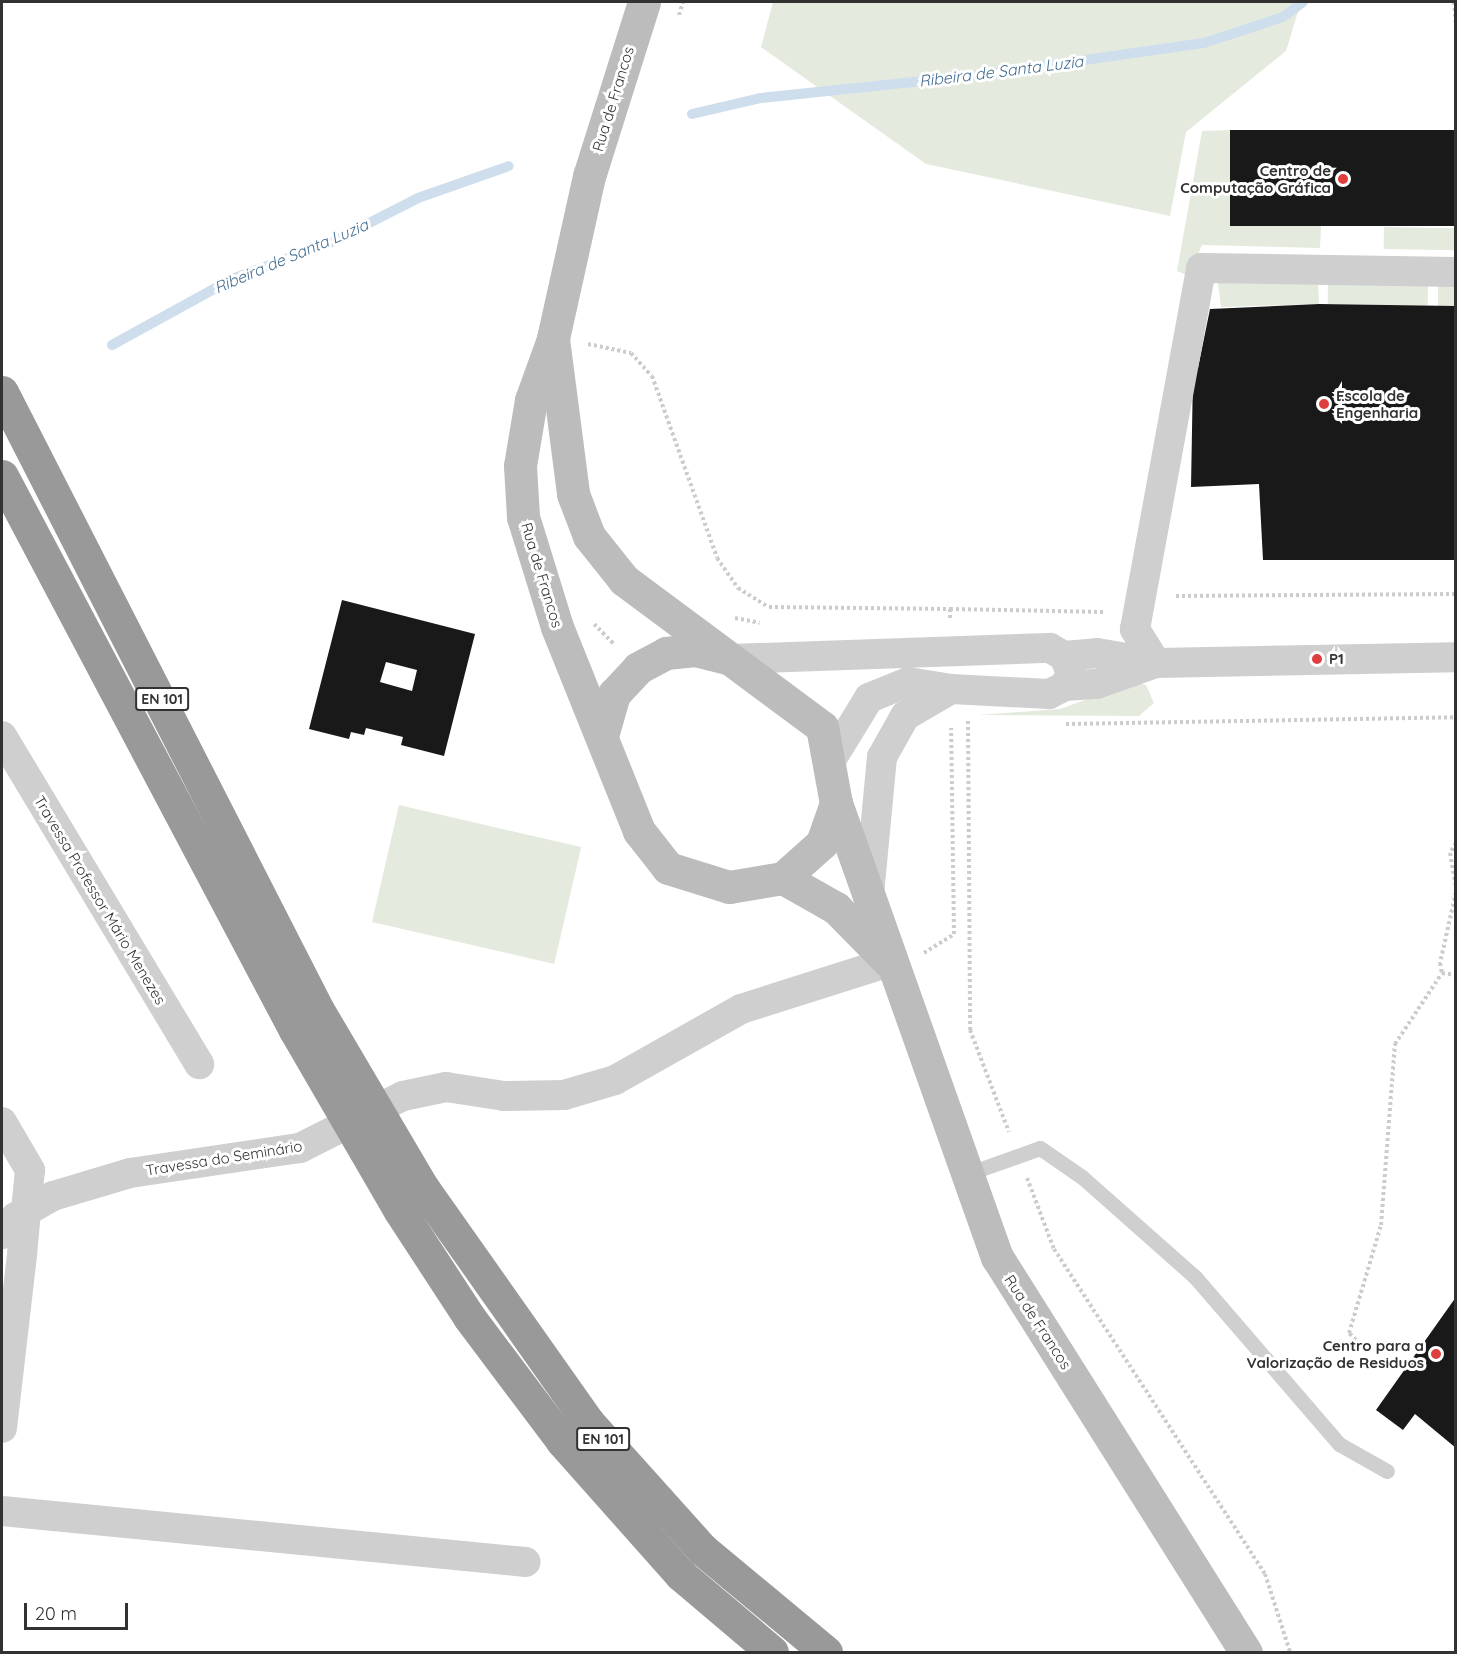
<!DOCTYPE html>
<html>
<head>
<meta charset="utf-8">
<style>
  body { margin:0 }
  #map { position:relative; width:1457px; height:1654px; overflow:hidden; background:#fff; font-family:Quicksand,sans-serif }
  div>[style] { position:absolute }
  .green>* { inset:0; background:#e4ebde; transform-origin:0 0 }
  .stream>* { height:10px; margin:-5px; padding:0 5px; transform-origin:5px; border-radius:5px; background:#cedeec }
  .building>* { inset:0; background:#191919; transform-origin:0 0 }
  .path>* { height:4px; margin-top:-2px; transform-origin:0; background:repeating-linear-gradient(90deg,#ccc 0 3px,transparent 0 6px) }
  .lane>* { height:15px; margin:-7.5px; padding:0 7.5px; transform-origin:7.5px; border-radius:7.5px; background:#cfcfcf }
  .street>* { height:30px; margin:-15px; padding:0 15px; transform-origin:15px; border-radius:15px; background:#cfcfcf }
  .secondary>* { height:33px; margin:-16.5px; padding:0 16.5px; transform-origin:16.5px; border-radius:16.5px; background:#bcbcbc }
  .highway>* { height:33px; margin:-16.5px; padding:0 16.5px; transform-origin:16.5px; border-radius:16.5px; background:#999 }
  .street-bridge>* { height:30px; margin:-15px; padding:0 15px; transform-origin:15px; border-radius:15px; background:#cfcfcf }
  .highway-bridge>* { height:33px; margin:-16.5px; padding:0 16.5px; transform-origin:16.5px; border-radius:16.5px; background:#999 }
  .dots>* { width:16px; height:16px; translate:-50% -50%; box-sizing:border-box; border:3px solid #fff; border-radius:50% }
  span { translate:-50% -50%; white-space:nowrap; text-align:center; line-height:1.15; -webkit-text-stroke:6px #fff; paint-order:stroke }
  .shield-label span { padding:2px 4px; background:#fff; border:2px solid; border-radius:4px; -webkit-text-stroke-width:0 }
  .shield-label { font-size:14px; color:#323232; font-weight:700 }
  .street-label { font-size:15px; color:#323232 }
  .poi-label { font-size:15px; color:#323232; font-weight:700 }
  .right { translate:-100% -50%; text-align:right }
  .left { translate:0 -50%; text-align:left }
  .water-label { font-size:16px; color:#416d92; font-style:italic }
  .frame { position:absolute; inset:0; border:3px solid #323232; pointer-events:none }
  .scale { position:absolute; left:24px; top:1603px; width:104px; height:27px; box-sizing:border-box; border:3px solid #323232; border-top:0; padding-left:8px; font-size:18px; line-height:21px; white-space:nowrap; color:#323232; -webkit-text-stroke:4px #fff; paint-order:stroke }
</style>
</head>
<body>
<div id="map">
  <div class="green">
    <i style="clip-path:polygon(773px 2px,1301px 2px,1286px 51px,1186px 132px,1170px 216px,926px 164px,761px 47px)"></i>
    <i style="clip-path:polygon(1230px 130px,1230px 226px,1321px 226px,1320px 248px,1202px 245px,1189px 276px,1177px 271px,1202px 131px)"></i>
    <i style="left:1384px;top:227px;width:71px;height:22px;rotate:1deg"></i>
    <i style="clip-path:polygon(1218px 283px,1318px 284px,1319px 304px,1221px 307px)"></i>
    <i style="left:1328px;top:284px;width:100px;height:20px;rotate:1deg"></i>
    <i style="left:1438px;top:285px;width:17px;height:21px"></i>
    <i style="clip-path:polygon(1134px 682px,1146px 685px,1154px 703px,1139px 716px,978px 715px,1060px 709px)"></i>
    <i style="left:399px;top:805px;width:187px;height:120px;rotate:13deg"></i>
  </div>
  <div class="stream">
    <i style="left:692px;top:114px;width:71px;rotate:-13.1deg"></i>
    <i style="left:761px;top:98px;width:219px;rotate:-6deg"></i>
    <i style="left:979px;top:75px;width:227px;rotate:-8.1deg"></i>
    <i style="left:1204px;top:43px;width:83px;rotate:-18.2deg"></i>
    <i style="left:1283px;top:17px;width:25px;rotate:-37deg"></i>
    <i style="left:112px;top:345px;width:137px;rotate:-28.8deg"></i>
    <i style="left:232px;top:279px;width:109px;rotate:-20.4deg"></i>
    <i style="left:334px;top:241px;width:94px;rotate:-27.1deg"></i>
    <i style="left:418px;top:198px;width:96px;rotate:-19.4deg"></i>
  </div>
  <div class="building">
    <i style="left:1230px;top:130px;width:226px;height:96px"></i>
    <i style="clip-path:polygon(1319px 304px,1456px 306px,1456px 560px,1263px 560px,1259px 484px,1191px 487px,1193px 373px,1198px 368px,1210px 309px)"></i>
    <i style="clip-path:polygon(evenodd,342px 600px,475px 634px,444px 756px,401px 745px,403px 737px,366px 728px,364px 735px,351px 732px,349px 739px,309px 729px,342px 600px,386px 662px,417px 670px,412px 691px,380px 682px,386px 662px)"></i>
    <i style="clip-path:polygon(1456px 1297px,1456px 1448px,1415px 1414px,1403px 1430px,1376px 1410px)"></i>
  </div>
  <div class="path">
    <i style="left:1454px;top:2px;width:24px;rotate:85deg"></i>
    <i style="left:679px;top:15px;width:14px;rotate:-73deg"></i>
    <i style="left:588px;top:344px;width:44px;rotate:11.8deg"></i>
    <i style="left:631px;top:353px;width:31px;rotate:48deg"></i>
    <i style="left:652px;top:376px;width:193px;rotate:70.3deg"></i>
    <i style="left:717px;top:558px;width:37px;rotate:55deg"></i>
    <i style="left:738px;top:588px;width:36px;rotate:32deg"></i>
    <i style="left:769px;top:607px;width:181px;rotate:0.6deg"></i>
    <i style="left:950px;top:609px;width:9px;rotate:90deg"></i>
    <i style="left:1176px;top:596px;width:280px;rotate:-0.4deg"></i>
    <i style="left:950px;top:609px;width:154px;rotate:1.1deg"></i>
    <i style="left:735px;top:618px;width:25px;rotate:11deg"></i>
    <i style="left:594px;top:624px;width:28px;rotate:45deg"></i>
    <i style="left:968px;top:721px;width:309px;rotate:89.6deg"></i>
    <i style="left:970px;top:1030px;width:109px;rotate:69.1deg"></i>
    <i style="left:1066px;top:724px;width:390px;rotate:-1deg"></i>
    <i style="left:1456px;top:843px;width:12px;rotate:121deg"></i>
    <i style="left:1450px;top:853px;width:34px;rotate:80deg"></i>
    <i style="left:1456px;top:892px;width:73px;rotate:102.7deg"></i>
    <i style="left:1440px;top:963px;width:10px;rotate:79deg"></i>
    <i style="left:1442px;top:973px;width:14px;rotate:8deg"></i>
    <i style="left:924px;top:953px;width:36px;rotate:-32deg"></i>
    <i style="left:954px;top:934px;width:206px;rotate:-90.8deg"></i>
    <i style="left:1027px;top:1178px;width:76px;rotate:69.2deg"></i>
    <i style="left:1054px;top:1249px;width:387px;rotate:57deg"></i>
    <i style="left:1265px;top:1574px;width:82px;rotate:72.2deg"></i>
    <i style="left:1360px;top:1344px;width:16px;rotate:-135deg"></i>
    <i style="left:1349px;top:1333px;width:113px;rotate:-73.5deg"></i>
    <i style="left:1381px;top:1225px;width:182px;rotate:-85.6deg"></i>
    <i style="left:1395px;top:1044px;width:85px;rotate:-56.5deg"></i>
  </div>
  <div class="lane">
    <i style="left:967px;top:1174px;width:77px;rotate:-19.6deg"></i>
    <i style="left:1040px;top:1148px;width:51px;rotate:34.6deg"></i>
    <i style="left:1082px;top:1177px;width:151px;rotate:41.5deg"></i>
    <i style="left:1195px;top:1277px;width:221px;rotate:49.2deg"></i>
    <i style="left:1339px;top:1444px;width:55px;rotate:29.4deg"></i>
  </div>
  <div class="street">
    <i style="left:1064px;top:656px;width:33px;rotate:-5deg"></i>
    <i style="left:1097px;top:653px;width:60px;rotate:9.6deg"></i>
    <i style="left:1156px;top:663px;width:300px;rotate:-1.1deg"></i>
    <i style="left:731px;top:659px;width:319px;rotate:-2deg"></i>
    <i style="left:1050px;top:648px;width:16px;rotate:30deg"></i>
    <i style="left:1064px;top:656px;width:18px;rotate:68deg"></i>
    <i style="left:1071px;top:673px;width:14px;rotate:115deg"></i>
    <i style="left:1065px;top:686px;width:18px;rotate:153deg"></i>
    <i style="left:1049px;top:694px;width:98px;rotate:-177.1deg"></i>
    <i style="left:951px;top:689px;width:53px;rotate:149.6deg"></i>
    <i style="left:905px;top:716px;width:47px;rotate:119.3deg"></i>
    <i style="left:882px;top:757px;width:139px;rotate:95.4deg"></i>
    <i style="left:1156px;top:663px;width:40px;rotate:-122deg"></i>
    <i style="left:1135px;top:629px;width:367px;rotate:-79.6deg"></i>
    <i style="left:1201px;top:268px;width:255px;rotate:0.9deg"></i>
    <i style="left:1065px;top:686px;width:32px;rotate:-4deg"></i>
    <i style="left:1097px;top:684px;width:59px;rotate:-19.7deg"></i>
    <i style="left:2px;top:736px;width:383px;rotate:59deg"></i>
    <i style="left:831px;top:760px;width:73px;rotate:-58.5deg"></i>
    <i style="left:869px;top:698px;width:42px;rotate:-22.3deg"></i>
    <i style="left:908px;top:682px;width:44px;rotate:9.2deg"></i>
    <i style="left:2px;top:1122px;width:56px;rotate:59.7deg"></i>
    <i style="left:2px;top:1234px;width:22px;rotate:-51deg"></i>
    <i style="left:16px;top:1217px;width:43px;rotate:-29.6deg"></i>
    <i style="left:53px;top:1196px;width:80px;rotate:-16.6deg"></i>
    <i style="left:130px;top:1173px;width:172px;rotate:-8.4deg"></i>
    <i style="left:300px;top:1148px;width:115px;rotate:-26.8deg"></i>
    <i style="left:403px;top:1096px;width:44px;rotate:-11.8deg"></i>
    <i style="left:446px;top:1087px;width:59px;rotate:8.8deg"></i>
    <i style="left:504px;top:1096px;width:60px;rotate:-1deg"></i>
    <i style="left:564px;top:1095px;width:53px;rotate:-16.4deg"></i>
    <i style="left:615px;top:1080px;width:145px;rotate:-29.4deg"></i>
    <i style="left:741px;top:1009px;width:155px;rotate:-17.6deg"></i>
    <i style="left:2px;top:1428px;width:175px;rotate:-83.4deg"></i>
    <i style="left:2px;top:1511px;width:526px;rotate:5.56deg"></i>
  </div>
  <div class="secondary">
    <i style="left:644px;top:2px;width:182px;rotate:107.5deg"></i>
    <i style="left:589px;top:176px;width:167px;rotate:102.5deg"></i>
    <i style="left:553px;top:339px;width:65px;rotate:109.8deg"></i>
    <i style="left:531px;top:400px;width:67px;rotate:99.5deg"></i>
    <i style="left:520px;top:466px;width:51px;rotate:86.6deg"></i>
    <i style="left:523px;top:517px;width:115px;rotate:72.8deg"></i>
    <i style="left:557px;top:627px;width:220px;rotate:68.1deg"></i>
    <i style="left:639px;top:831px;width:47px;rotate:51.9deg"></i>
    <i style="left:668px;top:868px;width:64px;rotate:17.3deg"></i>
    <i style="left:729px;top:887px;width:55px;rotate:-9.5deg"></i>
    <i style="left:783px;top:878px;width:52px;rotate:-41.9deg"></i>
    <i style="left:822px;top:843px;width:42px;rotate:-70.7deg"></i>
    <i style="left:553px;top:339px;width:156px;rotate:82.6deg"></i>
    <i style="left:573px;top:494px;width:45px;rotate:69.1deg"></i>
    <i style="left:589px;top:536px;width:56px;rotate:51.5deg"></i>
    <i style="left:624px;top:580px;width:247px;rotate:36.6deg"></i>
    <i style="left:822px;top:727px;width:77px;rotate:79.6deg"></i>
    <i style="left:836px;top:803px;width:482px;rotate:70.5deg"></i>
    <i style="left:997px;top:1257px;width:467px;rotate:57.8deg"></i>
    <i style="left:602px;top:736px;width:44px;rotate:-74.1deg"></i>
    <i style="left:614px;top:694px;width:35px;rotate:-47deg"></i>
    <i style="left:638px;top:668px;width:32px;rotate:-28deg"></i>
    <i style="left:666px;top:653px;width:29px;rotate:-6deg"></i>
    <i style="left:695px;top:650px;width:32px;rotate:14deg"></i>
    <i style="left:783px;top:878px;width:61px;rotate:29.5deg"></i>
    <i style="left:836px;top:908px;width:76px;rotate:45.5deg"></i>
  </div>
  <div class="highway">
    <i style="left:2px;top:392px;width:694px;rotate:62.92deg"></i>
    <i style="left:2px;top:476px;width:627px;rotate:62.13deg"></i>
    <i style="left:423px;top:1188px;width:286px;rotate:54.8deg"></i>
    <i style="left:588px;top:1422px;width:172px;rotate:48.1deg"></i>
    <i style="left:703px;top:1550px;width:160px;rotate:39.7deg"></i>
    <i style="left:400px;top:1211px;width:126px;rotate:56.9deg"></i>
    <i style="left:469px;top:1317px;width:155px;rotate:53.1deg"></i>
    <i style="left:562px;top:1441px;width:179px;rotate:48.4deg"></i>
    <i style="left:681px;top:1575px;width:119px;rotate:40.2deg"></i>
  </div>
  <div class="street-bridge">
    <i style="left:22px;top:1254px;width:84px;rotate:-84.6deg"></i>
  </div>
  <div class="highway-bridge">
    <i style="left:318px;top:1010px;width:207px;rotate:59.5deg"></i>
    <i style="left:295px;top:1030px;width:209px;rotate:59.9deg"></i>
  </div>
  <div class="dots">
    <i style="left:1343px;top:179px;background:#e03d3d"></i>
    <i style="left:1324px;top:404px;background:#e03d3d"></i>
    <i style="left:1317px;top:659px;background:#e03d3d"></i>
    <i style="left:1436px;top:1354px;background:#e03d3d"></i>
  </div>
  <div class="shield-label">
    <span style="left:162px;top:699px">EN 101</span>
    <span style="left:603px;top:1439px">EN 101</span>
  </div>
  <div class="street-label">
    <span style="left:613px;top:99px;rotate:-73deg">Rua de Francos</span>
    <span style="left:542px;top:575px;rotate:73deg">Rua de Francos</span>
    <span style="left:100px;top:900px;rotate:59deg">Travessa Professor Mário Menezes</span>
    <span style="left:224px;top:1158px;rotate:-9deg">Travessa do Seminário</span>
    <span style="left:1038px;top:1322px;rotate:57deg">Rua de Francos</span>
  </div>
  <div class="poi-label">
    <span class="right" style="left:1331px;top:179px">Centro de<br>Computação Gráfica</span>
    <span class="left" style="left:1336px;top:404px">Escola de<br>Engenharia</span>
    <span class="left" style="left:1329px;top:659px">P1</span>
    <span class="right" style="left:1424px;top:1354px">Centro para a<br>Valorização de Residuos</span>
  </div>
  <div class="water-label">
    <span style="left:1001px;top:71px;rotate:-7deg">Ribeira de Santa Luzia</span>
    <span style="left:291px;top:256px;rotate:-23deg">Ribeira de Santa Luzia</span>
  </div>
  <div class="frame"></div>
  <div class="scale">20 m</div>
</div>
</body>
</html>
